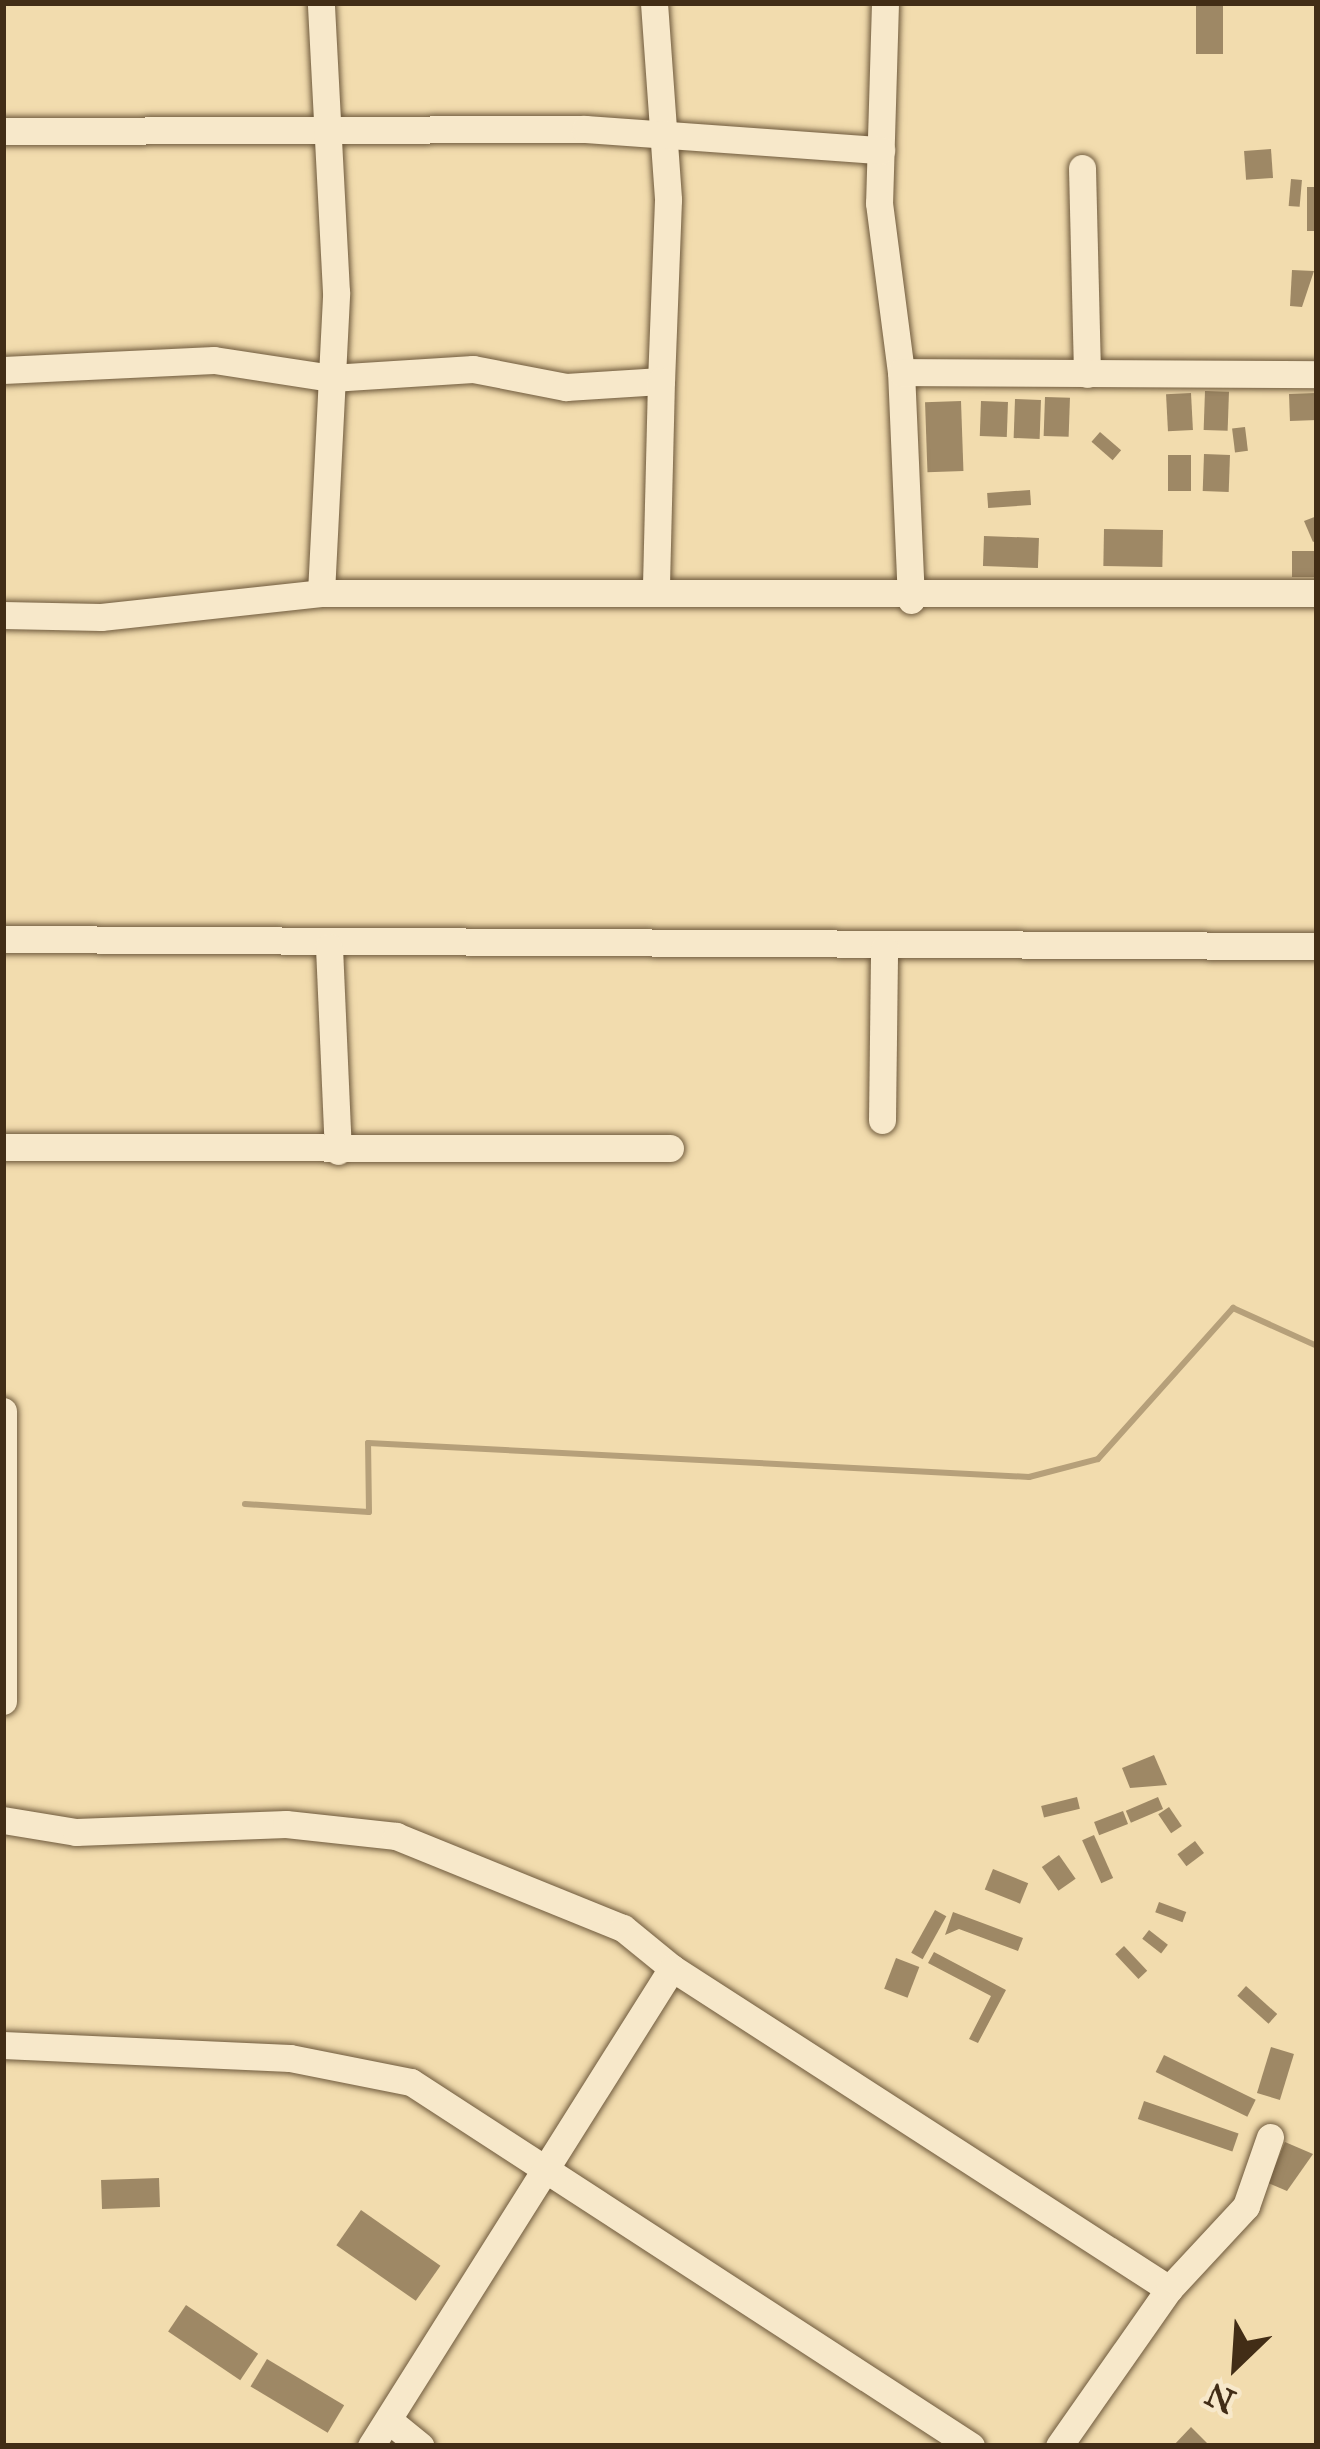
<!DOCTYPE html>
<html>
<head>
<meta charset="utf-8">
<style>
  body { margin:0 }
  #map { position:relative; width:1320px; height:2449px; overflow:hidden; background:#f2dcae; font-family:"IM FELL Great Primer",serif }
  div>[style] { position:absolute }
  .stream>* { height:6px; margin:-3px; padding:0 3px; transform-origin:3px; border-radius:3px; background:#b6a07a }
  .building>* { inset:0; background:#9e8865; transform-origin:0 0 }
  .roads { filter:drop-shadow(0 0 3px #6e593c) drop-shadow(0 0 3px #6e593c) }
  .minor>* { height:27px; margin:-13.5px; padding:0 13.5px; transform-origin:13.5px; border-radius:13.5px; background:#f7e8ca }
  span { translate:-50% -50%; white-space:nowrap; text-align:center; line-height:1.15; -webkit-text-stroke:12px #f7e8ca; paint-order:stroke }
  .frame { position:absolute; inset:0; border:6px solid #422d16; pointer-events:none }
  .north { position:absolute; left:1176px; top:2305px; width:120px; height:120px; -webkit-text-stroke:9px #f7e8ca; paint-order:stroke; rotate:205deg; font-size:33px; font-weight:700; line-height:48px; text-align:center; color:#422d16 }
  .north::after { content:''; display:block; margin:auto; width:42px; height:54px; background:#422d16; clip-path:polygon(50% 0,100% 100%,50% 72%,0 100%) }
</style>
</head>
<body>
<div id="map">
  <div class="stream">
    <i style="left:245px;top:1504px;width:124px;rotate:3.7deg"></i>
    <i style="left:369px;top:1512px;width:69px;rotate:-90.8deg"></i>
    <i style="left:368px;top:1443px;width:662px;rotate:2.94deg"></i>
    <i style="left:1029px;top:1477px;width:71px;rotate:-14.6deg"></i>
    <i style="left:1098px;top:1459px;width:203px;rotate:-48.2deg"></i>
    <i style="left:1233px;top:1308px;width:92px;rotate:24.3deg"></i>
  </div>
  <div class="building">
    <i style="left:1196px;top:3px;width:27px;height:51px"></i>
    <i style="left:1271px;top:149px;width:29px;height:27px;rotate:86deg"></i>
    <i style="left:1291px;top:179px;width:11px;height:27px;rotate:5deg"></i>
    <i style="left:1307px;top:187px;width:10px;height:44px"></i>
    <i style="clip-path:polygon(1292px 270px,1314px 271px,1302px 307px,1290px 306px)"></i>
    <i style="left:1205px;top:391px;width:24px;height:39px;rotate:2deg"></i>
    <i style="left:1191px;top:393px;width:37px;height:25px;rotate:87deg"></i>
    <i style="left:1316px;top:393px;width:27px;height:27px;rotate:88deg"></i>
    <i style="left:1045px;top:397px;width:25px;height:39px;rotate:2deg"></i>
    <i style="left:1015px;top:399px;width:26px;height:39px;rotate:2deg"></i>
    <i style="left:961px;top:401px;width:70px;height:36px;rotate:88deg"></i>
    <i style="left:981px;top:401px;width:27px;height:35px;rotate:2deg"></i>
    <i style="left:1245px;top:427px;width:24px;height:13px;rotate:83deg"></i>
    <i style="left:1100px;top:432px;width:28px;height:13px;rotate:41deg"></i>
    <i style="left:1204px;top:454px;width:26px;height:37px;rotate:2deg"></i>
    <i style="left:1168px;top:455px;width:23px;height:36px"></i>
    <i style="left:1030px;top:490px;width:15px;height:43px;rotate:86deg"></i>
    <i style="clip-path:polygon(1317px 516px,1317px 540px,1313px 542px,1304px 521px)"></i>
    <i style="left:1104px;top:529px;width:59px;height:37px;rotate:1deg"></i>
    <i style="left:984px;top:536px;width:55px;height:30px;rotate:2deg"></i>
    <i style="left:1292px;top:551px;width:25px;height:26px"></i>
    <i style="clip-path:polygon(1154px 1755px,1167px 1785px,1130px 1788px,1122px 1768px)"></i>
    <i style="left:1077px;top:1797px;width:12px;height:37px;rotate:76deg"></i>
    <i style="left:1158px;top:1797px;width:13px;height:35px;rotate:67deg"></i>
    <i style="left:1169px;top:1807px;width:23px;height:13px;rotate:56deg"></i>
    <i style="left:1123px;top:1811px;width:14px;height:31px;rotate:69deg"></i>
    <i style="left:1094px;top:1835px;width:47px;height:13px;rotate:66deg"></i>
    <i style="left:1195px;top:1841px;width:15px;height:22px;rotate:53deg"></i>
    <i style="left:1059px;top:1855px;width:29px;height:21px;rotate:55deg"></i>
    <i style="left:993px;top:1869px;width:38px;height:22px;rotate:22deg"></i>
    <i style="left:1159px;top:1902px;width:29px;height:11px;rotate:20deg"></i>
    <i style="left:935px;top:1910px;width:13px;height:49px;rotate:29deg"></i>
    <i style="clip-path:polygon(953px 1912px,1023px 1938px,1018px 1951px,959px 1929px,945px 1935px)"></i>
    <i style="left:1149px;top:1930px;width:24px;height:11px;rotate:38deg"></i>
    <i style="left:1124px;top:1946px;width:34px;height:12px;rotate:47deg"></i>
    <i style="clip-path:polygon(934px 1952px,1006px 1990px,978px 2043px,969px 2039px,991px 1996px,928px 1963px)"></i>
    <i style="left:896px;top:1958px;width:25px;height:33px;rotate:21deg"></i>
    <i style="left:1246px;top:1986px;width:42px;height:13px;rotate:42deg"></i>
    <i style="left:1271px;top:2047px;width:24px;height:48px;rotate:17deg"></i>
    <i style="left:1164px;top:2055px;width:102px;height:19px;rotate:26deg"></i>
    <i style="left:1144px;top:2101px;width:100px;height:19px;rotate:19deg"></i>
    <i style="clip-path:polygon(1285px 2142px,1313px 2154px,1287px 2191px,1268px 2183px)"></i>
    <i style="left:159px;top:2178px;width:29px;height:58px;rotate:88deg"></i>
    <i style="left:361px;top:2210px;width:97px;height:43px;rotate:35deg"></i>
    <i style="left:186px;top:2305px;width:87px;height:32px;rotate:34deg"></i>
    <i style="left:267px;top:2359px;width:90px;height:32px;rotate:31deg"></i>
    <i style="clip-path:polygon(1191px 2427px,1210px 2446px,1173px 2446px)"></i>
  </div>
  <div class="roads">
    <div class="minor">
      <i style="left:654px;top:3px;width:197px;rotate:85.9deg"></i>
      <i style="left:668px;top:200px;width:181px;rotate:92.2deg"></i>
      <i style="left:885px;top:3px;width:200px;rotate:91.7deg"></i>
      <i style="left:879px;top:203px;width:170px;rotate:82.6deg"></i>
      <i style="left:3px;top:131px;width:582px;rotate:-0.2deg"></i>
      <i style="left:585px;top:129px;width:297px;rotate:4.1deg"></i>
      <i style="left:1082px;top:168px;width:206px;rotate:88.6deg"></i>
      <i style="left:3px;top:370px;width:211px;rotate:-2.7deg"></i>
      <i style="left:214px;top:360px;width:118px;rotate:8.7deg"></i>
      <i style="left:331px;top:378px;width:142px;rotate:-3.6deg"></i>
      <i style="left:473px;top:369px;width:95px;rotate:11deg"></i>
      <i style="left:566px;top:387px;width:95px;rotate:-3.6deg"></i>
      <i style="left:661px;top:381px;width:211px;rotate:91.4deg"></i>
      <i style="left:321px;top:593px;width:301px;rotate:-87.1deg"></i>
      <i style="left:336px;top:292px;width:289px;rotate:-93deg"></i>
      <i style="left:911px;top:600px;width:228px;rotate:-92.5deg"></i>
      <i style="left:901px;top:372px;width:416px;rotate:0.3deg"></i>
      <i style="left:3px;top:615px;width:98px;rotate:1.2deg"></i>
      <i style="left:101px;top:617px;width:221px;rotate:-6.2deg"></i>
      <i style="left:321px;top:593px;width:996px"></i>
      <i style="left:3px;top:939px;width:1314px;rotate:0.31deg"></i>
      <i style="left:329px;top:947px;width:204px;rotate:87.5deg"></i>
      <i style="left:882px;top:1120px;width:172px;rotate:-89.3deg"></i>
      <i style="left:3px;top:1147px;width:667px;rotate:0.09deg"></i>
      <i style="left:3px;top:1411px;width:290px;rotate:90deg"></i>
      <i style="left:3px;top:1820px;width:74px;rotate:9.3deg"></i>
      <i style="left:76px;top:1832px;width:210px;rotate:-2.2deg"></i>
      <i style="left:286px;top:1824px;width:111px;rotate:6.2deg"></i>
      <i style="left:396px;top:1836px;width:245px;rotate:22.1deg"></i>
      <i style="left:623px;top:1928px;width:63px;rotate:39.2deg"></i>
      <i style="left:3px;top:2045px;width:287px;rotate:2.6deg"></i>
      <i style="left:290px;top:2058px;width:123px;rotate:11.2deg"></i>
      <i style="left:411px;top:2082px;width:668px;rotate:33.02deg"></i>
      <i style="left:391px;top:2422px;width:38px;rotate:39deg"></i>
      <i style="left:371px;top:2446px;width:565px;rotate:-57.8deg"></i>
      <i style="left:672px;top:1968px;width:592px;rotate:32.86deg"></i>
      <i style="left:1059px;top:2446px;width:192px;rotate:-55deg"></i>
      <i style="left:1169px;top:2289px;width:113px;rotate:-47.1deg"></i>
      <i style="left:1246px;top:2206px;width:73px;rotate:-70.8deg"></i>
    </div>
  </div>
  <div class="frame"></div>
  <div class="north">N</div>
</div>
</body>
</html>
